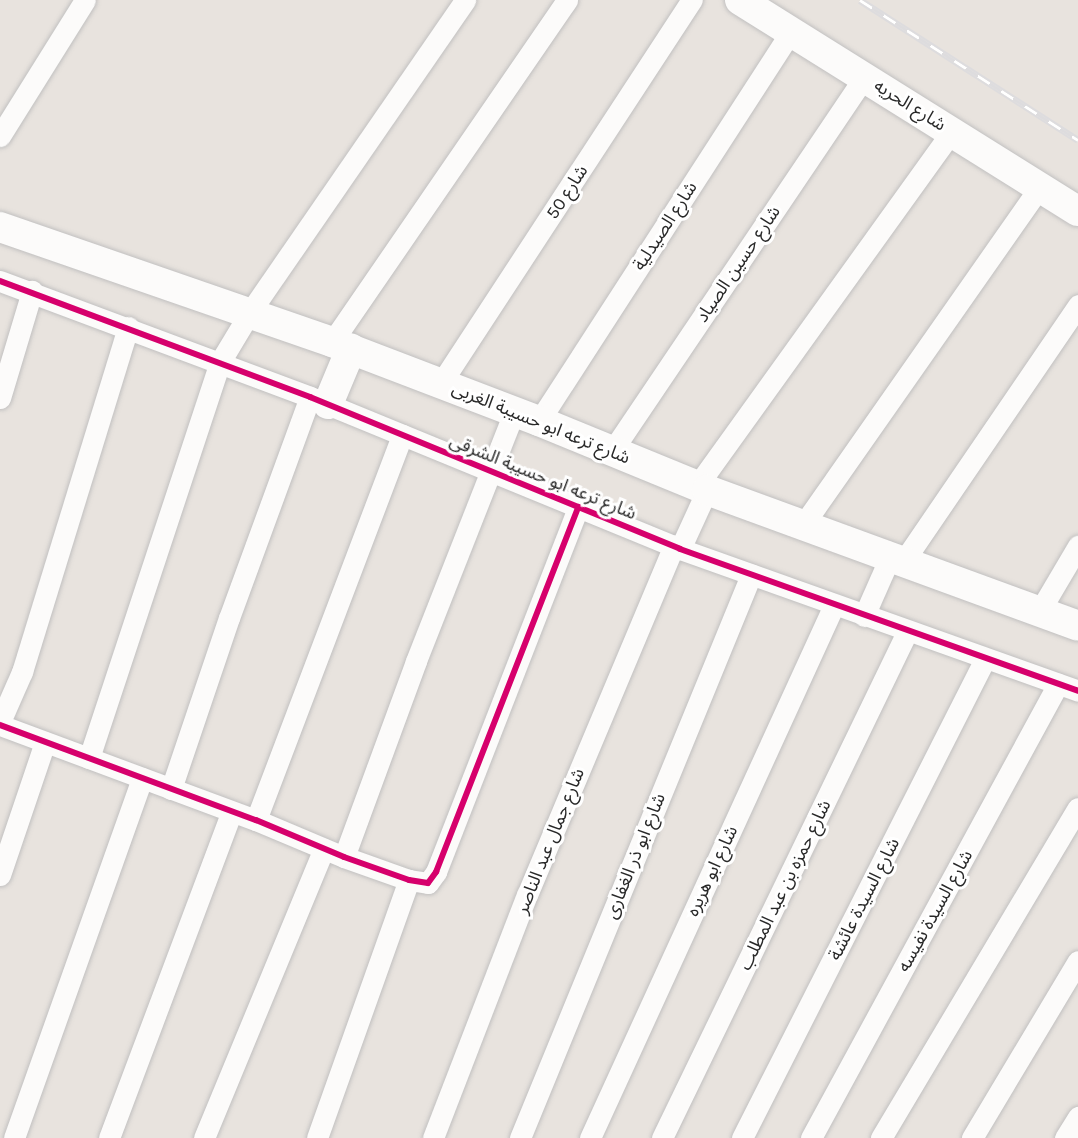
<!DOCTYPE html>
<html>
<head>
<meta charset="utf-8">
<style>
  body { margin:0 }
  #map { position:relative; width:1078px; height:1138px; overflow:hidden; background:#e8e3de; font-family:Karla,"Noto Sans Arabic",sans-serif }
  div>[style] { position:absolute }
  .roads { filter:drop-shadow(0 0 2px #c1c0c0) drop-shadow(0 0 2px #c1c0c0) }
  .street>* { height:21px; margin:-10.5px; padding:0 10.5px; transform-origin:10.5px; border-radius:10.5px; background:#fcfbfa }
  .secondary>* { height:30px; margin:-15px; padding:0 15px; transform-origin:15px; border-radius:15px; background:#fcfbfa }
  .rail>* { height:7px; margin-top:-3.5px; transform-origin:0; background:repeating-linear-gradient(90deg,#fff 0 14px,#dddcde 0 28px); box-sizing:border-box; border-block:2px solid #dddcde }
  .cycleway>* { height:6px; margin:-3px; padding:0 3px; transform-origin:3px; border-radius:3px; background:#d6006c }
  span { translate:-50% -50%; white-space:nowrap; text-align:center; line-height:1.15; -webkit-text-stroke:6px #fff; paint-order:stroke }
  .street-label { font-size:18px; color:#292929 }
</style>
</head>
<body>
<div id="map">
  <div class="roads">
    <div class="street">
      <i style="left:0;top:136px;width:160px;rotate:-58deg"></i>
      <i style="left:0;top:281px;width:331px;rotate:20.5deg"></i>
      <i style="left:310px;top:397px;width:400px;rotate:22.3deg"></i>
      <i style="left:680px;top:549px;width:423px;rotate:19.6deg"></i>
      <i style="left:332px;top:342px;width:415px;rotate:-55.5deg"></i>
      <i style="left:441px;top:383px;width:458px;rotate:-56.8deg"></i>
      <i style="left:0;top:398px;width:112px;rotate:-73.3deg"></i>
      <i style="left:539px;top:421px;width:464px;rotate:-57.1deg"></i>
      <i style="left:612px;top:451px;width:451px;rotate:-56deg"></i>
      <i style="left:697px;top:486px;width:437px;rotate:-54.3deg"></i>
      <i style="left:803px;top:525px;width:413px;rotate:-55deg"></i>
      <i style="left:680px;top:549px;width:65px;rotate:-65.4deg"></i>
      <i style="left:903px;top:562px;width:311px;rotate:-55.7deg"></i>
      <i style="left:1039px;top:612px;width:77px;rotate:-59.4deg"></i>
      <i style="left:864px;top:616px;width:64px;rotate:-66.2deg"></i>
      <i style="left:0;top:722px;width:55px;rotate:-66.3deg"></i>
      <i style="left:22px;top:672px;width:361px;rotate:-72.9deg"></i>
      <i style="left:0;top:725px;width:273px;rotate:20.4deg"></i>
      <i style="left:256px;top:820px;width:95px;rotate:22.8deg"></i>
      <i style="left:344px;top:857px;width:69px;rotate:19.5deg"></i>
      <i style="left:409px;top:880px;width:19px;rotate:9deg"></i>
      <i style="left:428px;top:883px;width:14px;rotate:-54deg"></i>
      <i style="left:436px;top:872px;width:392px;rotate:-68.7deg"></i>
      <i style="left:89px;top:758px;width:417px;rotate:-71.7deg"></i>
      <i style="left:220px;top:362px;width:58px;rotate:-59deg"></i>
      <i style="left:250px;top:312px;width:379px;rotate:-55.4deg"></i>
      <i style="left:171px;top:789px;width:181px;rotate:-71.3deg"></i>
      <i style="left:229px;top:618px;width:235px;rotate:-69.9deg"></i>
      <i style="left:256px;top:820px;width:412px;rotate:-69.2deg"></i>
      <i style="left:344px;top:857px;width:209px;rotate:-69.8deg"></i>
      <i style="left:416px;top:661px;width:268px;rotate:-68.5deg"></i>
      <i style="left:0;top:875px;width:140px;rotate:-71.3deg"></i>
      <i style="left:14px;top:1138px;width:382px;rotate:-70.4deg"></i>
      <i style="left:109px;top:1138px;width:347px;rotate:-69.4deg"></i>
      <i style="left:204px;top:1138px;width:313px;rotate:-67.5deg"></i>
      <i style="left:317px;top:1138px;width:274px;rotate:-70.4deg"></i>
      <i style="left:433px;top:1138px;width:261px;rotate:-68.9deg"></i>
      <i style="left:527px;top:895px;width:379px;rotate:-67.2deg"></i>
      <i style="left:520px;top:1138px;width:609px;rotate:-67.69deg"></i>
      <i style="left:590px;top:1138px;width:586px;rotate:-65.4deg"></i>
      <i style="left:662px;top:1138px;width:562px;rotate:-64.16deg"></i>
      <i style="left:742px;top:1138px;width:537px;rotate:-63.1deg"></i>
      <i style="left:811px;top:1138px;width:517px;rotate:-61.45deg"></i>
      <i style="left:881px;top:1138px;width:384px;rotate:-59.2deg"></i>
      <i style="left:972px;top:1138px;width:206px;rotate:-59.1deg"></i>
      <i style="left:1065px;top:1138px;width:25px;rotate:-58deg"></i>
    </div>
    <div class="secondary">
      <i style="left:740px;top:0;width:398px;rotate:32deg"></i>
      <i style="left:0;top:227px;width:351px;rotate:19.1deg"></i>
      <i style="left:332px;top:342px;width:222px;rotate:20.9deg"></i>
      <i style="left:539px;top:421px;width:182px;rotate:22.3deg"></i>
      <i style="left:707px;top:490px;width:395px;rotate:20.1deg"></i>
      <i style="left:328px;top:404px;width:60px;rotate:-67.3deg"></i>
    </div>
  </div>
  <div class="rail">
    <i style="left:860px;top:0;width:259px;rotate:32.7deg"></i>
  </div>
  <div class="cycleway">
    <i style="left:0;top:281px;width:331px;rotate:20.5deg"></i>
    <i style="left:310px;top:397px;width:400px;rotate:22.3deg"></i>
    <i style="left:680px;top:549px;width:423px;rotate:19.6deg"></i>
    <i style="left:0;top:725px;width:273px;rotate:20.4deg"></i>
    <i style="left:256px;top:820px;width:95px;rotate:22.8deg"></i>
    <i style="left:344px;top:857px;width:69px;rotate:19.5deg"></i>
    <i style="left:409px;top:880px;width:19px;rotate:9deg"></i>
    <i style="left:428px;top:883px;width:14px;rotate:-54deg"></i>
    <i style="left:436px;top:872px;width:392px;rotate:-68.7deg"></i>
  </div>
  <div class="street-label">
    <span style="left:910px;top:105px;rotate:32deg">شارع الحريه</span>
    <span style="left:567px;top:192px;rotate:-57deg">شارع 50</span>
    <span style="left:665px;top:226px;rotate:-57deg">شارع الصيدلية</span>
    <span style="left:738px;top:264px;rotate:-56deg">شارع حسين الصياد</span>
    <span style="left:541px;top:423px;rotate:22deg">شارع ترعه ابو حسيبة الغربى</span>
    <span style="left:543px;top:477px;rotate:22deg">شارع ترعه ابو حسيبة الشرقى</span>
    <span style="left:550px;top:841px;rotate:-68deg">شارع جمال عبد الناصر</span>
    <span style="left:635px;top:856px;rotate:-68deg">شارع ابو ذر الغفارى</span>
    <span style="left:712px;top:871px;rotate:-65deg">شارع ابو هريره</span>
    <span style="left:785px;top:885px;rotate:-64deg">شارع حمزه بن عبد المطلب</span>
    <span style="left:864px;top:899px;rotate:-63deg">شارع السيدة عائشة</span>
    <span style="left:935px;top:911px;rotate:-61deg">شارع السيدة نفيسه</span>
  </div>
</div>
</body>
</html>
